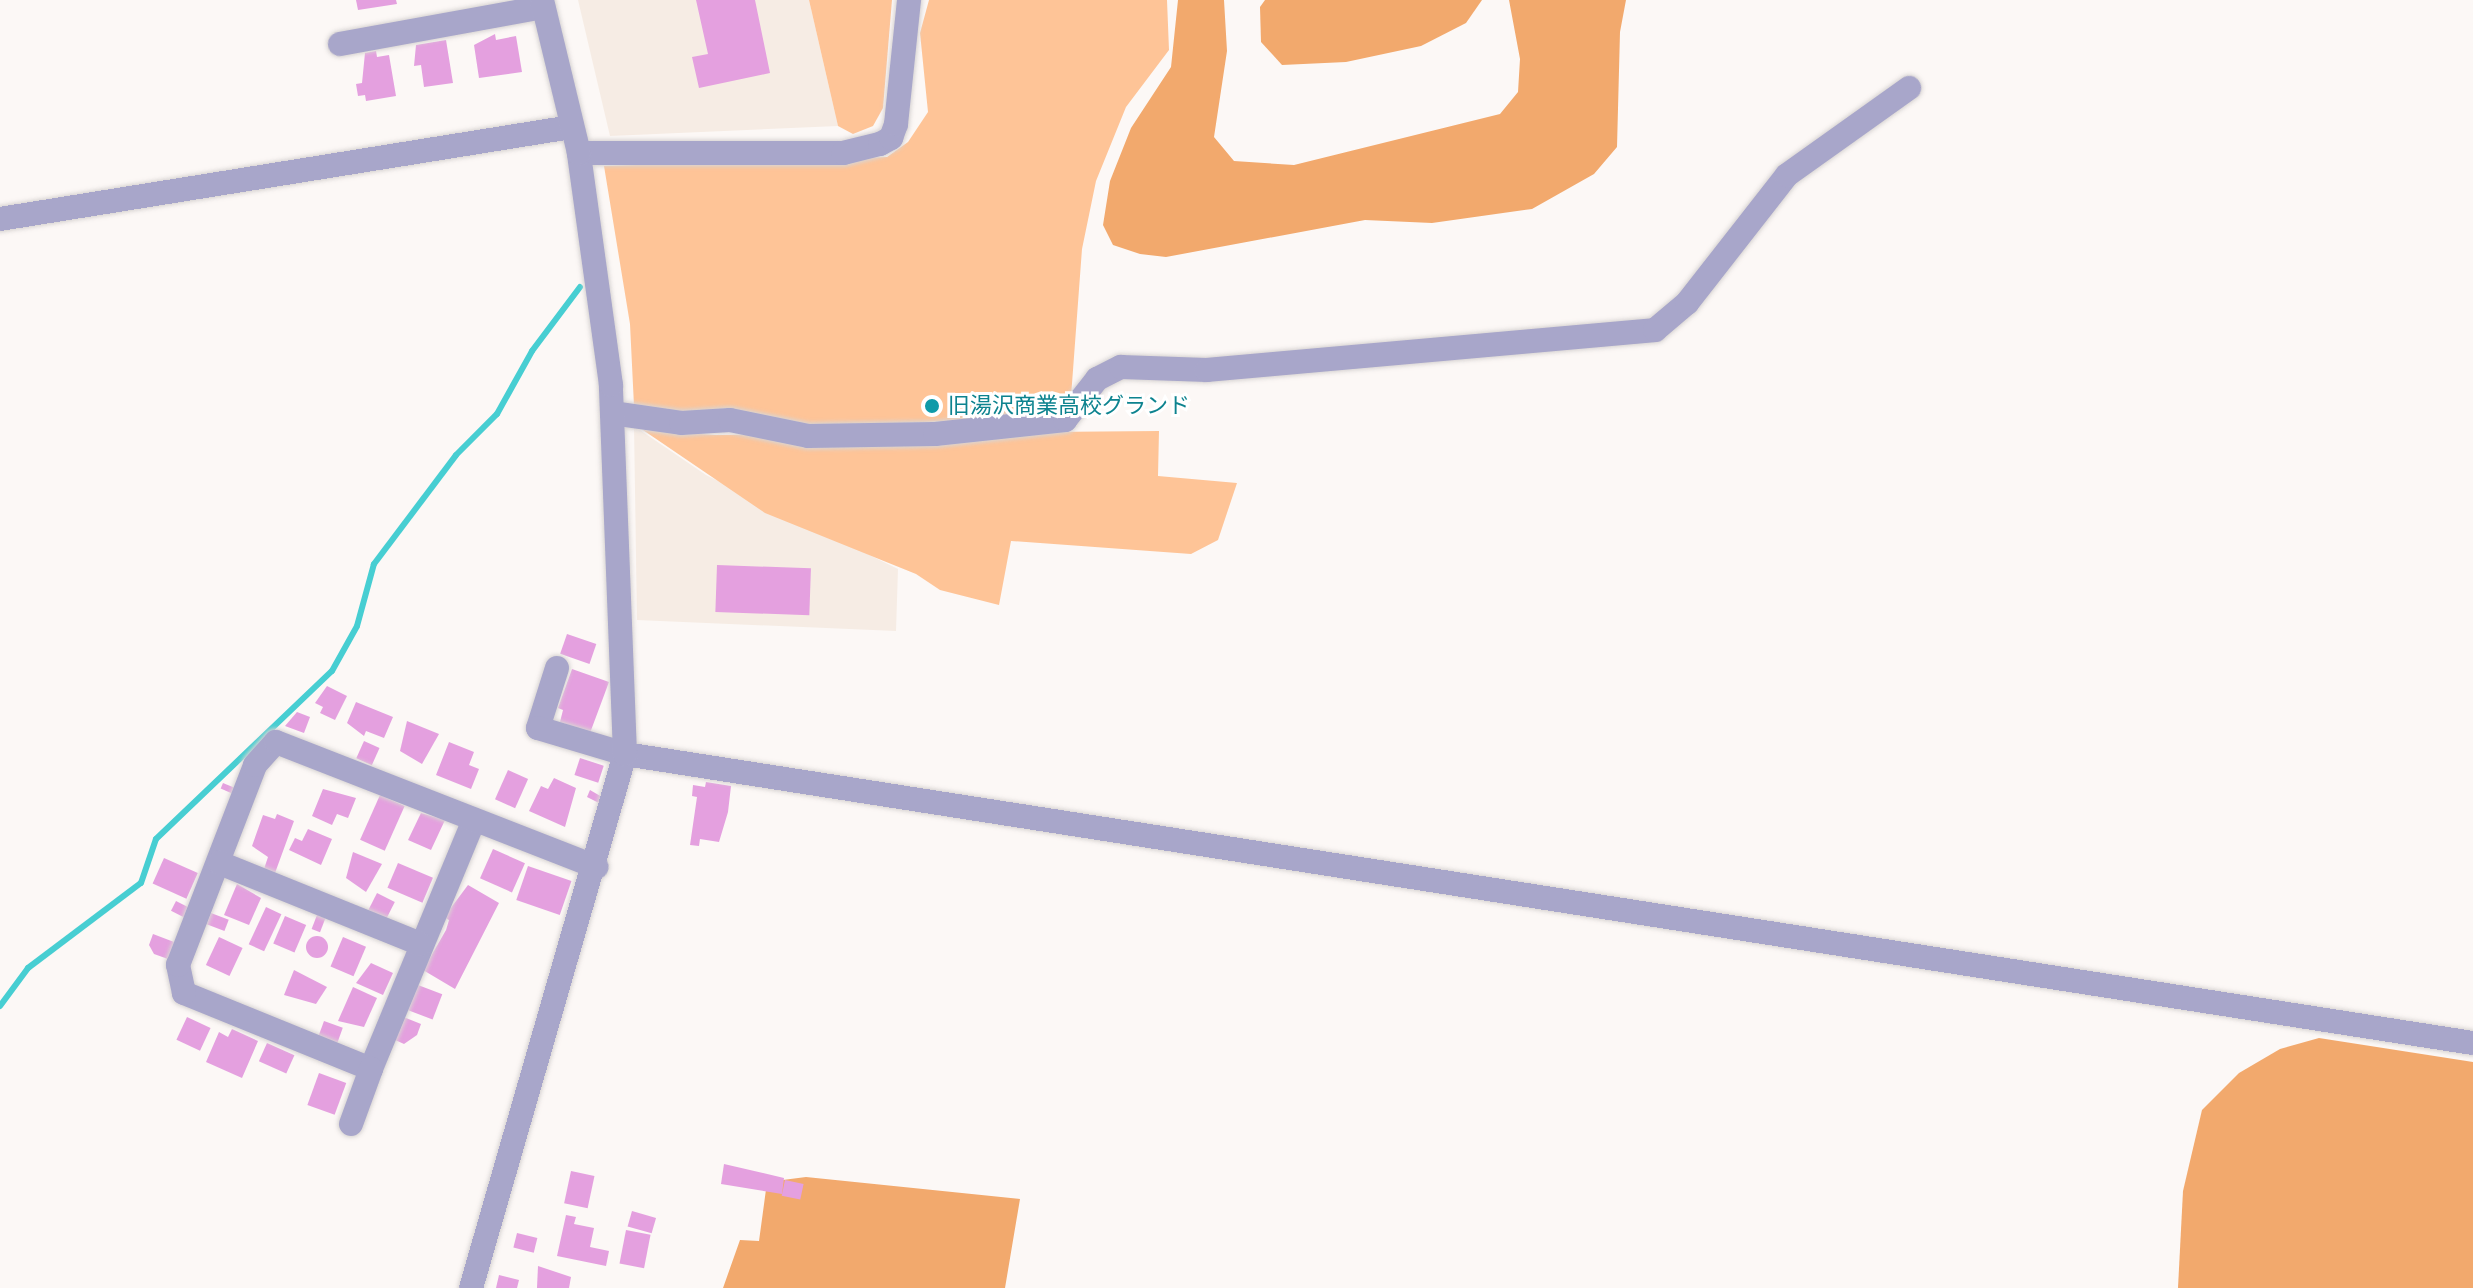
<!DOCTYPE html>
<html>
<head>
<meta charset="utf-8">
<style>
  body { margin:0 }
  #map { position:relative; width:2473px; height:1288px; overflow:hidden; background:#fcf8f6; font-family:Merriweather,"Noto Sans JP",serif }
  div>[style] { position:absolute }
  .built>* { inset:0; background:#f6ece4 }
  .green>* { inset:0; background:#fec497 }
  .forest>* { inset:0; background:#f2a96d }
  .stream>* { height:6px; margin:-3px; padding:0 3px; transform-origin:3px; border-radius:3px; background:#47ced2 }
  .building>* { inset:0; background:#e4a0df; transform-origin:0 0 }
  .round { border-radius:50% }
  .roads { filter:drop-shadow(0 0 2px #d8d4d3) drop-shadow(0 0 2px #d8d4d3) }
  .minor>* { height:24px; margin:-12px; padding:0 12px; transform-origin:12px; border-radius:12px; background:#a8a6ca }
  .tertiary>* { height:24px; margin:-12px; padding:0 12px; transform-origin:12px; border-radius:12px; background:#a8a6ca }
  .dots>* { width:22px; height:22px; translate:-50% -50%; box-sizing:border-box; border:4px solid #fff; border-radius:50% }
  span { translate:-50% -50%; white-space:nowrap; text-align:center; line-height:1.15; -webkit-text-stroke:6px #fff; paint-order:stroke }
  .culture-label { font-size:22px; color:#0d838f }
  .left { translate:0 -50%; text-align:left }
</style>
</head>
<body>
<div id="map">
  <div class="built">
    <i style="clip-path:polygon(578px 0,809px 0,838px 126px,610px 136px)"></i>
    <i style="clip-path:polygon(634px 426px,706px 475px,898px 569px,896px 631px,637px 620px)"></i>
  </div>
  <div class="green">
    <i style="clip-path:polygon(809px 0,892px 0,883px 108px,873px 126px,853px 134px,838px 126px)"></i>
    <i style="clip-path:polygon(929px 0,1167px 0,1169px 50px,1126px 107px,1096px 181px,1082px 249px,1071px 397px,1055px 406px,976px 420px,818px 426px,726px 408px,691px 415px,634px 406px,630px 324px,604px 166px,887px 157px,908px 142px,928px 112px,920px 33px)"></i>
    <i style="clip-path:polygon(643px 430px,715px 435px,1159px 431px,1158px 476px,1237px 483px,1218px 540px,1191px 554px,1011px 541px,999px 605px,940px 590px,916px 574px,765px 513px)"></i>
  </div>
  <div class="forest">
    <i style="clip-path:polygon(1178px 0,1224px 0,1227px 51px,1214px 137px,1234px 161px,1294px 165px,1500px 114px,1518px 92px,1520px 59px,1509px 0,1626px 0,1620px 32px,1617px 147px,1594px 174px,1532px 209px,1432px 223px,1365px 220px,1166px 257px,1140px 254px,1113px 245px,1103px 225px,1110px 181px,1131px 128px,1171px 67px)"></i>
    <i style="clip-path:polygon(1265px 0,1482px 0,1466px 23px,1421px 46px,1346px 62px,1282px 65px,1261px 42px,1260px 7px)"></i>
    <i style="clip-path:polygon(2319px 1038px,2473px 1062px,2473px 1288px,2178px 1288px,2183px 1191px,2202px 1110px,2239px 1073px,2280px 1049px)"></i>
    <i style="clip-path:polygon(806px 1177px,1020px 1199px,1005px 1288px,723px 1288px,740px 1240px,759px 1241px,767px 1182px)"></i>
  </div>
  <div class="stream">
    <i style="left:0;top:1006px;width:47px;rotate:-53.6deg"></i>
    <i style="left:28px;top:968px;width:141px;rotate:-37deg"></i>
    <i style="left:141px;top:883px;width:46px;rotate:-71.2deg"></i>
    <i style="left:156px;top:839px;width:243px;rotate:-43.7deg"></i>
    <i style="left:332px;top:671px;width:51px;rotate:-60.9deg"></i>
    <i style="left:357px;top:626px;width:64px;rotate:-74.7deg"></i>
    <i style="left:374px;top:564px;width:136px;rotate:-53deg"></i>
    <i style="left:456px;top:455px;width:58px;rotate:-45deg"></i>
    <i style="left:497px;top:414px;width:72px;rotate:-60.9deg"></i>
    <i style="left:532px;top:351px;width:80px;rotate:-53.1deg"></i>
  </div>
  <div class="building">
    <i style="clip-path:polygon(356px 0,396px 0,397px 4px,358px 10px)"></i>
    <i style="clip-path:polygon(696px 0,755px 0,770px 73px,699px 88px,692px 57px,708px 54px)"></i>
    <i style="clip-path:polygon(495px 34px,496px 40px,516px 36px,522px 72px,479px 78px,474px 45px)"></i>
    <i style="clip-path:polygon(446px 40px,453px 83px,424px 87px,421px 65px,414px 66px,416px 45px)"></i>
    <i style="clip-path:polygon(376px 51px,377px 57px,389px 55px,396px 96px,366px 101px,365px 95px,358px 96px,356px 84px,362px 83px,365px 53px)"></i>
    <i style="left:717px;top:565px;width:94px;height:47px;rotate:2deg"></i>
    <i style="left:567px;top:634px;width:31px;height:21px;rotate:19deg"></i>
    <i style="clip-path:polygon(572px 669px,609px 682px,590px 733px,560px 722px,563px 710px,558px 708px)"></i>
    <i style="clip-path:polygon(327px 686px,347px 696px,335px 720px,320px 713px,323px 707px,315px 703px)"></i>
    <i style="clip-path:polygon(356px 702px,393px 717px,384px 738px,366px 731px,364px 736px,347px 723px)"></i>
    <i style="clip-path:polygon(297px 712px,310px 717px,304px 733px,285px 726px)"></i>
    <i style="clip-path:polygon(407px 721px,439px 734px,422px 764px,400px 751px)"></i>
    <i style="left:364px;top:741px;width:17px;height:19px;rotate:24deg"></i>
    <i style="clip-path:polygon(449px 742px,474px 752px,469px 765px,479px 769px,471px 789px,436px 775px)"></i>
    <i style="left:580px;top:758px;width:25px;height:18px;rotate:18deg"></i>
    <i style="left:508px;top:770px;width:22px;height:32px;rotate:24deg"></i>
    <i style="clip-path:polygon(554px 778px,576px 788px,565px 827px,529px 811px,541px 786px,548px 789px)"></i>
    <i style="clip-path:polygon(706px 782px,731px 786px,728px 812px,719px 842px,700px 839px,699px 846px,690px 845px,697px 797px,692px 796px,693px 785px,705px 787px)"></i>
    <i style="left:223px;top:783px;width:15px;height:6px;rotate:23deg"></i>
    <i style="clip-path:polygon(323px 789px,356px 798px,348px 818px,337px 814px,332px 825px,312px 816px)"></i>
    <i style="clip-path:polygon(590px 790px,602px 797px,599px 803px,587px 797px)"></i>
    <i style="left:380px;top:795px;width:27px;height:49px;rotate:24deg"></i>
    <i style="clip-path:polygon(421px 813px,445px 820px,431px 850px,408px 840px)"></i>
    <i style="clip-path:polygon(277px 814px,294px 821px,275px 873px,264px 869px,268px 857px,252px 846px,263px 815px,275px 819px)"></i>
    <i style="clip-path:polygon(308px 829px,332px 839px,321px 865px,289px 850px,295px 838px,302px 841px)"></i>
    <i style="left:493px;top:849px;width:35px;height:32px;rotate:24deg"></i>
    <i style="clip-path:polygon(353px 852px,382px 864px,366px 892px,346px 878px)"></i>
    <i style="left:164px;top:858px;width:37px;height:28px;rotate:24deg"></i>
    <i style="left:398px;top:863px;width:38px;height:27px;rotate:23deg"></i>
    <i style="left:528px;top:866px;width:46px;height:36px;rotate:19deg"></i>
    <i style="clip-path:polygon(237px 884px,261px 898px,249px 925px,224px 915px)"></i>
    <i style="clip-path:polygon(468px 885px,499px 903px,455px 989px,423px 970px,446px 930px,449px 920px,444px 917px)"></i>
    <i style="left:377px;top:893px;width:20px;height:19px;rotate:27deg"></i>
    <i style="left:176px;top:901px;width:16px;height:11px;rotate:27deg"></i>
    <i style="left:266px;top:907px;width:17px;height:41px;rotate:25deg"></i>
    <i style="left:211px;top:913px;width:19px;height:12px;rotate:21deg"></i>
    <i style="left:317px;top:915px;width:9px;height:15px;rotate:21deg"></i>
    <i style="left:285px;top:916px;width:23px;height:30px;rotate:23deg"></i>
    <i style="clip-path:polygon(153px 934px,174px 942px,168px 959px,154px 954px,149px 945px)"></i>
    <i class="round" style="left:306px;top:936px;width:22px;height:22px"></i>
    <i style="left:219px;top:937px;width:26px;height:31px;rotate:25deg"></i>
    <i style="left:343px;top:937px;width:25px;height:32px;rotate:23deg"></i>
    <i style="clip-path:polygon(371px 963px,393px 973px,383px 995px,356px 983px)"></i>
    <i style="clip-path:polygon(294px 970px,327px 987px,316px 1004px,284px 995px)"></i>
    <i style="left:418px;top:985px;width:26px;height:27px;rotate:21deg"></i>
    <i style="clip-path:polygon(353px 987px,377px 998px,364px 1027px,338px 1021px)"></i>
    <i style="clip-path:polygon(401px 1016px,421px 1024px,417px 1035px,404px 1044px,393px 1039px)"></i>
    <i style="left:187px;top:1017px;width:26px;height:25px;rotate:25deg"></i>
    <i style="left:324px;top:1021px;width:20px;height:16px;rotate:20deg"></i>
    <i style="clip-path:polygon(232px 1029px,258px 1041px,242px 1078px,206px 1062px,219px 1032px,228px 1037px)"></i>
    <i style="left:267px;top:1043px;width:30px;height:20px;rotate:24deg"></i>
    <i style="left:319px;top:1073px;width:29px;height:34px;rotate:20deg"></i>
    <i style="clip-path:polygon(724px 1164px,784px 1178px,782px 1194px,721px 1184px)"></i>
    <i style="left:571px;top:1171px;width:24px;height:33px;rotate:12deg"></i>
    <i style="left:785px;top:1180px;width:19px;height:16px;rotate:12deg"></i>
    <i style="left:632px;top:1211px;width:25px;height:16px;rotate:16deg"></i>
    <i style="clip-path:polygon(566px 1215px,576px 1217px,574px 1224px,594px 1228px,590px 1247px,609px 1251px,606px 1266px,557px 1256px)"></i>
    <i style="left:626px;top:1230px;width:25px;height:34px;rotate:11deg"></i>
    <i style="left:517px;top:1233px;width:21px;height:15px;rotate:14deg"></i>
    <i style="clip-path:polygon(538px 1266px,571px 1277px,569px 1288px,537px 1288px)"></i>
    <i style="clip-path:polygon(499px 1275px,519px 1280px,517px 1288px,496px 1288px)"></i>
  </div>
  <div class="roads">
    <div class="minor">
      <i style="left:340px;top:44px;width:206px;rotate:-10.3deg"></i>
      <i style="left:579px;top:153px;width:264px"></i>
      <i style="left:843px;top:153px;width:38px;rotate:-14deg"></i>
      <i style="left:880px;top:144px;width:13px;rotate:-29deg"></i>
      <i style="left:891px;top:138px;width:15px;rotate:-70deg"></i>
      <i style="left:896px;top:124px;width:125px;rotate:-84deg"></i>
      <i style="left:0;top:219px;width:578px;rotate:-9.15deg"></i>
      <i style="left:612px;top:413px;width:70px;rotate:8.2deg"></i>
      <i style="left:681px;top:423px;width:49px;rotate:-3.5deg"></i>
      <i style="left:730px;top:420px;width:80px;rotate:11.6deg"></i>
      <i style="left:808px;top:436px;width:127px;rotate:-0.9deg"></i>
      <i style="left:935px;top:434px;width:131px;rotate:-6.1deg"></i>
      <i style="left:1065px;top:420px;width:52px;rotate:-52deg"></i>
      <i style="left:1097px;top:379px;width:27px;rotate:-27deg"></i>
      <i style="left:1121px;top:367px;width:86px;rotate:2deg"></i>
      <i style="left:1207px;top:370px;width:450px;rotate:-5.1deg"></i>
      <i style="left:1655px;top:330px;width:42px;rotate:-40.2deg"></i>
      <i style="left:1687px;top:303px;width:162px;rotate:-52deg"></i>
      <i style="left:1787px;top:175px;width:150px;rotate:-35.5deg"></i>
      <i style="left:557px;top:668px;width:63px;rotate:107.6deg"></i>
      <i style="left:538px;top:728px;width:91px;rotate:16.6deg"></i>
      <i style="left:625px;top:754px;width:1870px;rotate:8.89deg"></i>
      <i style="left:474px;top:820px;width:269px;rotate:112.5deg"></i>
      <i style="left:371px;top:1069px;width:202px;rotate:-157.9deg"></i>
      <i style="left:184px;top:993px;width:29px;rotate:-102deg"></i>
      <i style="left:178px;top:965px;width:214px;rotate:-68.9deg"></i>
      <i style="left:255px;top:765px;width:31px;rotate:-48deg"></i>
      <i style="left:276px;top:742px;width:344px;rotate:21.3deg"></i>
      <i style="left:220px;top:863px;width:216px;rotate:22deg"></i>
      <i style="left:351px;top:1124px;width:59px;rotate:-70deg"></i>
    </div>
    <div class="tertiary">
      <i style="left:471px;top:1288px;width:556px;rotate:-73.91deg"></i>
      <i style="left:625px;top:754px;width:369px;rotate:-92.2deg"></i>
      <i style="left:611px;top:385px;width:234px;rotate:-97.9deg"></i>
      <i style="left:579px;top:153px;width:157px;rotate:-103.6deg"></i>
    </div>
  </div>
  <div class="dots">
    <i style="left:932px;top:406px;background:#0f9aa8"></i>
  </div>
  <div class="culture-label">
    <span class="left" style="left:948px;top:406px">旧湯沢商業高校グランド</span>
  </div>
</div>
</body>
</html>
